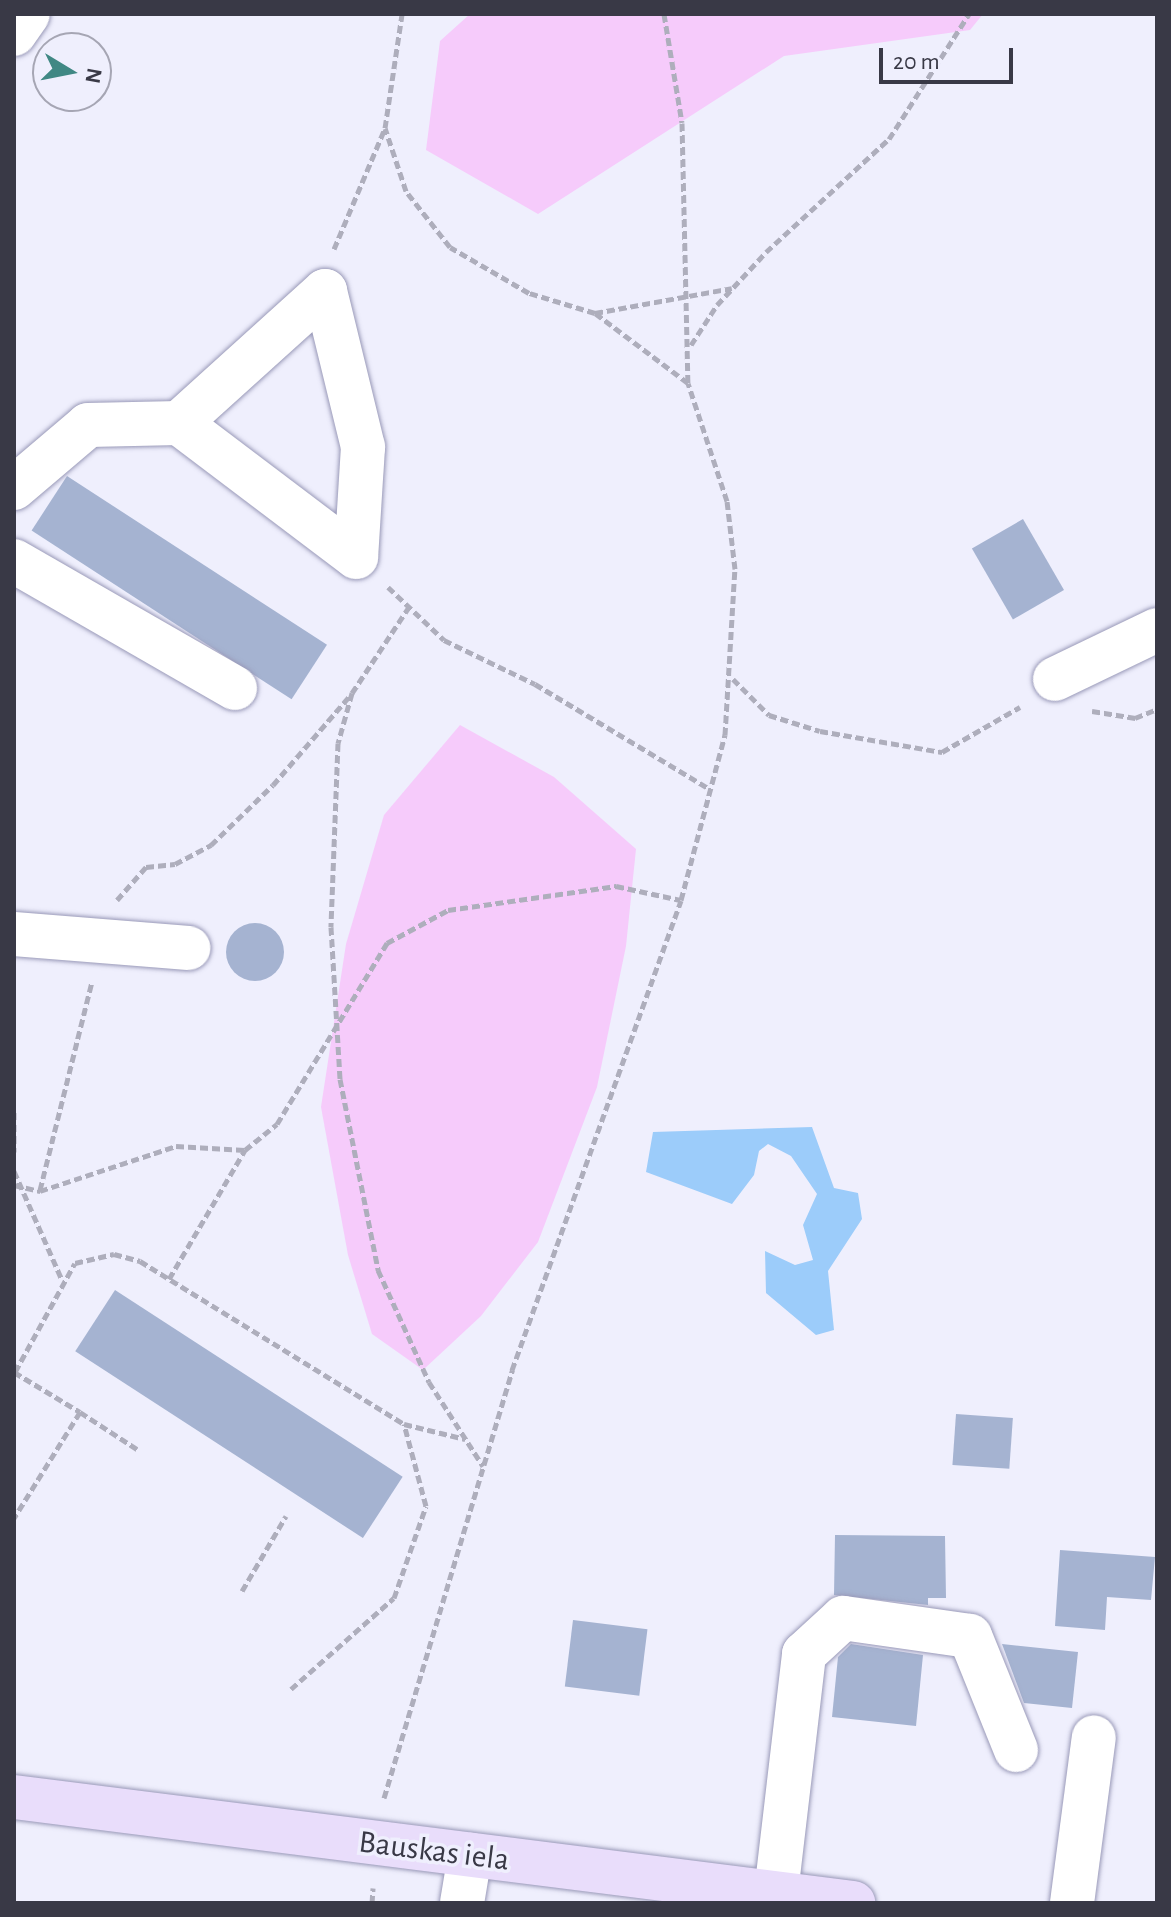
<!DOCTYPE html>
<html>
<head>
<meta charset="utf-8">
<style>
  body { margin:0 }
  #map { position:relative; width:1171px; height:1917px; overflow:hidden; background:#efeffd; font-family:"Alegreya Sans",sans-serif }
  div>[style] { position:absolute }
  .green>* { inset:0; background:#f6cbfb }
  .water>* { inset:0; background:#9cccfa }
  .building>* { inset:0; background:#a5b3d1; transform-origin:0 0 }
  .round { border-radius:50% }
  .path>* { height:5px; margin-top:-2.5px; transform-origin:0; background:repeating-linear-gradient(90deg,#aeaebc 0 8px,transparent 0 12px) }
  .roads { filter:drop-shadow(0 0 2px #9999b8) drop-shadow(0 0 2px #9999b8) }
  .minor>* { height:44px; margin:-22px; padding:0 22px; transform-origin:22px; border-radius:22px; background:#fff }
  .major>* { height:44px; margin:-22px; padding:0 22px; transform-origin:22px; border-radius:22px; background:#e9ddfb }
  span { translate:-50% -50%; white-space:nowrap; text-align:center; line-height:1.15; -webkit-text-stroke:7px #efeffd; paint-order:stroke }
  .street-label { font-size:32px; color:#393946 }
  .frame { position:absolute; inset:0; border:16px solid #393946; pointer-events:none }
  .north { position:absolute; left:32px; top:32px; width:80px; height:80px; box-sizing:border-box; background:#efeffd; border:2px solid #a6a6b4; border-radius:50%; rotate:100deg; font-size:22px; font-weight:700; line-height:32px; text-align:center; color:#393946 }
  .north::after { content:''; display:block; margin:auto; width:28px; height:36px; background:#408884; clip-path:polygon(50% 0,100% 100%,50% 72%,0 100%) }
  .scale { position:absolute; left:879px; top:48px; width:134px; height:36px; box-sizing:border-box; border:4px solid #393946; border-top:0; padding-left:10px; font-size:24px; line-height:28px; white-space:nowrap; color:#393946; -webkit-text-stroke:6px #efeffd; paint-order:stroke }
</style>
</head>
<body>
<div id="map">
  <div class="green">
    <i style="clip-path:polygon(470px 14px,983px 14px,970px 30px,784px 56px,538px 214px,426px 150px,440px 41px)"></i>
    <i style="clip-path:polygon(460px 725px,554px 777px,636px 849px,626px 946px,597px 1087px,538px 1242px,481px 1316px,423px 1370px,372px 1334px,348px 1255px,321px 1107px,346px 944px,384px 815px)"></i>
  </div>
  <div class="water">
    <i style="clip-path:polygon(812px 1127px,834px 1188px,858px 1193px,862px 1219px,828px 1271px,834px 1330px,816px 1335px,766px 1293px,765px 1251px,795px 1265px,813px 1260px,803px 1225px,817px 1194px,791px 1156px,768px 1144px,759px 1151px,754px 1175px,732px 1204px,646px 1172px,653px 1132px)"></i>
  </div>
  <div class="building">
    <i style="left:67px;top:476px;width:310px;height:65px;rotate:33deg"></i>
    <i style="left:1023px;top:519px;width:82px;height:59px;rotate:60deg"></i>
    <i class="round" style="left:226px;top:923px;width:58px;height:58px"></i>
    <i style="left:115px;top:1290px;width:343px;height:73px;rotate:33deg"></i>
    <i style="left:956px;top:1414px;width:57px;height:51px;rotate:4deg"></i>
    <i style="clip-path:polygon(835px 1535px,945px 1536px,946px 1598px,928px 1598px,928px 1605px,834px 1595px)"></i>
    <i style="clip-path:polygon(1060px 1550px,1155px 1557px,1151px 1600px,1107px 1597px,1105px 1630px,1055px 1626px)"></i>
    <i style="left:573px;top:1620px;width:75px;height:67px;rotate:7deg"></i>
    <i style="clip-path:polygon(851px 1644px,923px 1655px,916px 1726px,832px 1717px,838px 1657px)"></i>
    <i style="clip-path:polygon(1002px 1644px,1078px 1652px,1072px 1708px,1024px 1703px)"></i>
  </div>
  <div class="path">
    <i style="left:664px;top:14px;width:110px;rotate:80.6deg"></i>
    <i style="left:682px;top:123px;width:260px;rotate:88.7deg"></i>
    <i style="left:334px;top:249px;width:131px;rotate:-67.1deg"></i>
    <i style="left:385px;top:128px;width:115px;rotate:-81.5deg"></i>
    <i style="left:595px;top:313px;width:139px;rotate:-10.3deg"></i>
    <i style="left:691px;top:345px;width:48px;rotate:-57deg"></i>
    <i style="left:717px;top:305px;width:72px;rotate:-47.2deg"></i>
    <i style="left:766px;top:252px;width:167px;rotate:-42.6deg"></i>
    <i style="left:889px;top:139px;width:148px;rotate:-57.4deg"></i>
    <i style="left:388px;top:587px;width:77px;rotate:43.4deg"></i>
    <i style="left:444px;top:640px;width:101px;rotate:25.8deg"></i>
    <i style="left:535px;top:684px;width:204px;rotate:31deg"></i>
    <i style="left:733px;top:679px;width:51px;rotate:45deg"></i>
    <i style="left:769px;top:715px;width:53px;rotate:17.4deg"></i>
    <i style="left:820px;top:731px;width:124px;rotate:9.8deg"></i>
    <i style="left:942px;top:752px;width:90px;rotate:-30deg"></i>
    <i style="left:352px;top:693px;width:52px;rotate:105.6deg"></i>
    <i style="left:338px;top:743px;width:184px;rotate:92.2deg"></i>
    <i style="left:331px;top:927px;width:152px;rotate:86.6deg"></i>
    <i style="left:340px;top:1079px;width:195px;rotate:78.7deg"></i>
    <i style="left:378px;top:1270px;width:123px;rotate:65.5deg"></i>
    <i style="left:429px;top:1382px;width:100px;rotate:57.3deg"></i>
    <i style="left:1092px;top:711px;width:44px;rotate:9.2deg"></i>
    <i style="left:1135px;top:718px;width:24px;rotate:-22deg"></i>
    <i style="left:117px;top:900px;width:44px;rotate:-48.7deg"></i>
    <i style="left:146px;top:867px;width:29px;rotate:-6deg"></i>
    <i style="left:175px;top:864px;width:41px;rotate:-27.8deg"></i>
    <i style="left:211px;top:845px;width:86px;rotate:-44.1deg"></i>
    <i style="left:273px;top:785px;width:121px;rotate:-49.3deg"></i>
    <i style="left:352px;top:693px;width:103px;rotate:-56.5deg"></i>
    <i style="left:14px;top:1112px;width:40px;rotate:90deg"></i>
    <i style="left:14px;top:1171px;width:119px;rotate:66.2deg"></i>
    <i style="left:14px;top:1185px;width:27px;rotate:13deg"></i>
    <i style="left:40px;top:1191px;width:143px;rotate:-18.3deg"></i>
    <i style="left:176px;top:1146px;width:69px;rotate:3.3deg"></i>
    <i style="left:245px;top:1150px;width:41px;rotate:-39.1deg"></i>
    <i style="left:277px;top:1124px;width:212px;rotate:-58.7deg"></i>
    <i style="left:387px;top:943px;width:69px;rotate:-28.4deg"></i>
    <i style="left:448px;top:910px;width:170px;rotate:-8.1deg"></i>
    <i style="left:616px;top:886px;width:66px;rotate:12.2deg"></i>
    <i style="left:40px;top:1190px;width:214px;rotate:-76deg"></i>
    <i style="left:169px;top:1279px;width:150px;rotate:-59.5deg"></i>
    <i style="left:14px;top:1372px;width:77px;rotate:31.2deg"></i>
    <i style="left:80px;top:1412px;width:125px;rotate:121.9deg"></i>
    <i style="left:15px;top:1372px;width:124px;rotate:-61.2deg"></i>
    <i style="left:75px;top:1263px;width:40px;rotate:-13deg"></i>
    <i style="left:114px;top:1254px;width:27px;rotate:15deg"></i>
    <i style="left:140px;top:1261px;width:310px;rotate:31.7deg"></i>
    <i style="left:404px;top:1424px;width:63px;rotate:13.8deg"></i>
    <i style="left:80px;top:1412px;width:68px;rotate:33deg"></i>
    <i style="left:242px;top:1591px;width:87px;rotate:-59.6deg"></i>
    <i style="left:291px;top:1689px;width:137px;rotate:-41.5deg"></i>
    <i style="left:394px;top:1598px;width:97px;rotate:-70.8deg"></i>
    <i style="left:426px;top:1506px;width:85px;rotate:-105deg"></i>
    <i style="left:384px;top:1798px;width:447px;rotate:-73.3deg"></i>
    <i style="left:512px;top:1370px;width:499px;rotate:-70.2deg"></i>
    <i style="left:681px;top:900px;width:171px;rotate:-75.1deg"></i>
    <i style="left:725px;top:735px;width:166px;rotate:-86.6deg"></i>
    <i style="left:735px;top:569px;width:68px;rotate:-96.7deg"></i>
    <i style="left:727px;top:501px;width:124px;rotate:-108.3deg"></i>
    <i style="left:688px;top:383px;width:116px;rotate:-143deg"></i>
    <i style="left:595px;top:313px;width:69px;rotate:-163.1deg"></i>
    <i style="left:529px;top:293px;width:91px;rotate:-149.8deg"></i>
    <i style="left:450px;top:247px;width:71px;rotate:-128.2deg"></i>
    <i style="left:406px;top:191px;width:66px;rotate:-108.4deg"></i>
    <i style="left:372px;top:1903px;width:15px;rotate:-86deg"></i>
  </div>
  <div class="roads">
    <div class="minor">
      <i style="left:14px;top:34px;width:24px;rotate:-55deg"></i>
      <i style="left:179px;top:423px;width:222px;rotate:37.1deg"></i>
      <i style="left:14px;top:488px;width:97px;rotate:-40.4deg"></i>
      <i style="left:88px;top:425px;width:91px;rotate:-1.3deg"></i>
      <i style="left:179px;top:423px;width:197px;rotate:-42.1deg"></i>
      <i style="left:325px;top:291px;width:161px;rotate:76.3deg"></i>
      <i style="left:363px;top:447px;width:110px;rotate:93.6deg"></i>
      <i style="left:14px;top:561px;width:255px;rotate:29.9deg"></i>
      <i style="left:1055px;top:679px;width:113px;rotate:-25.7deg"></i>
      <i style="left:14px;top:934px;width:175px;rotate:4.6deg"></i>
      <i style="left:776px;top:1893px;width:241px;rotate:-83.3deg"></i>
      <i style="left:804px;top:1654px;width:53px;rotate:-42.7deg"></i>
      <i style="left:843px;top:1618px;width:128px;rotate:8.1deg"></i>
      <i style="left:970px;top:1636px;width:123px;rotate:68deg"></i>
      <i style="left:462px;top:1903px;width:49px;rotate:-80.5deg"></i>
      <i style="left:1072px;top:1903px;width:167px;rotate:-82.5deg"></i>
    </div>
    <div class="major">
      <i style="left:14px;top:1797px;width:846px;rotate:7.2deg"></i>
    </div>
  </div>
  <div class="street-label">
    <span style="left:434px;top:1851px;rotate:7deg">Bauskas iela</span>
  </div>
  <div class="frame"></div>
  <div class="north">N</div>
  <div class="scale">20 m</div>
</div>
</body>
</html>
